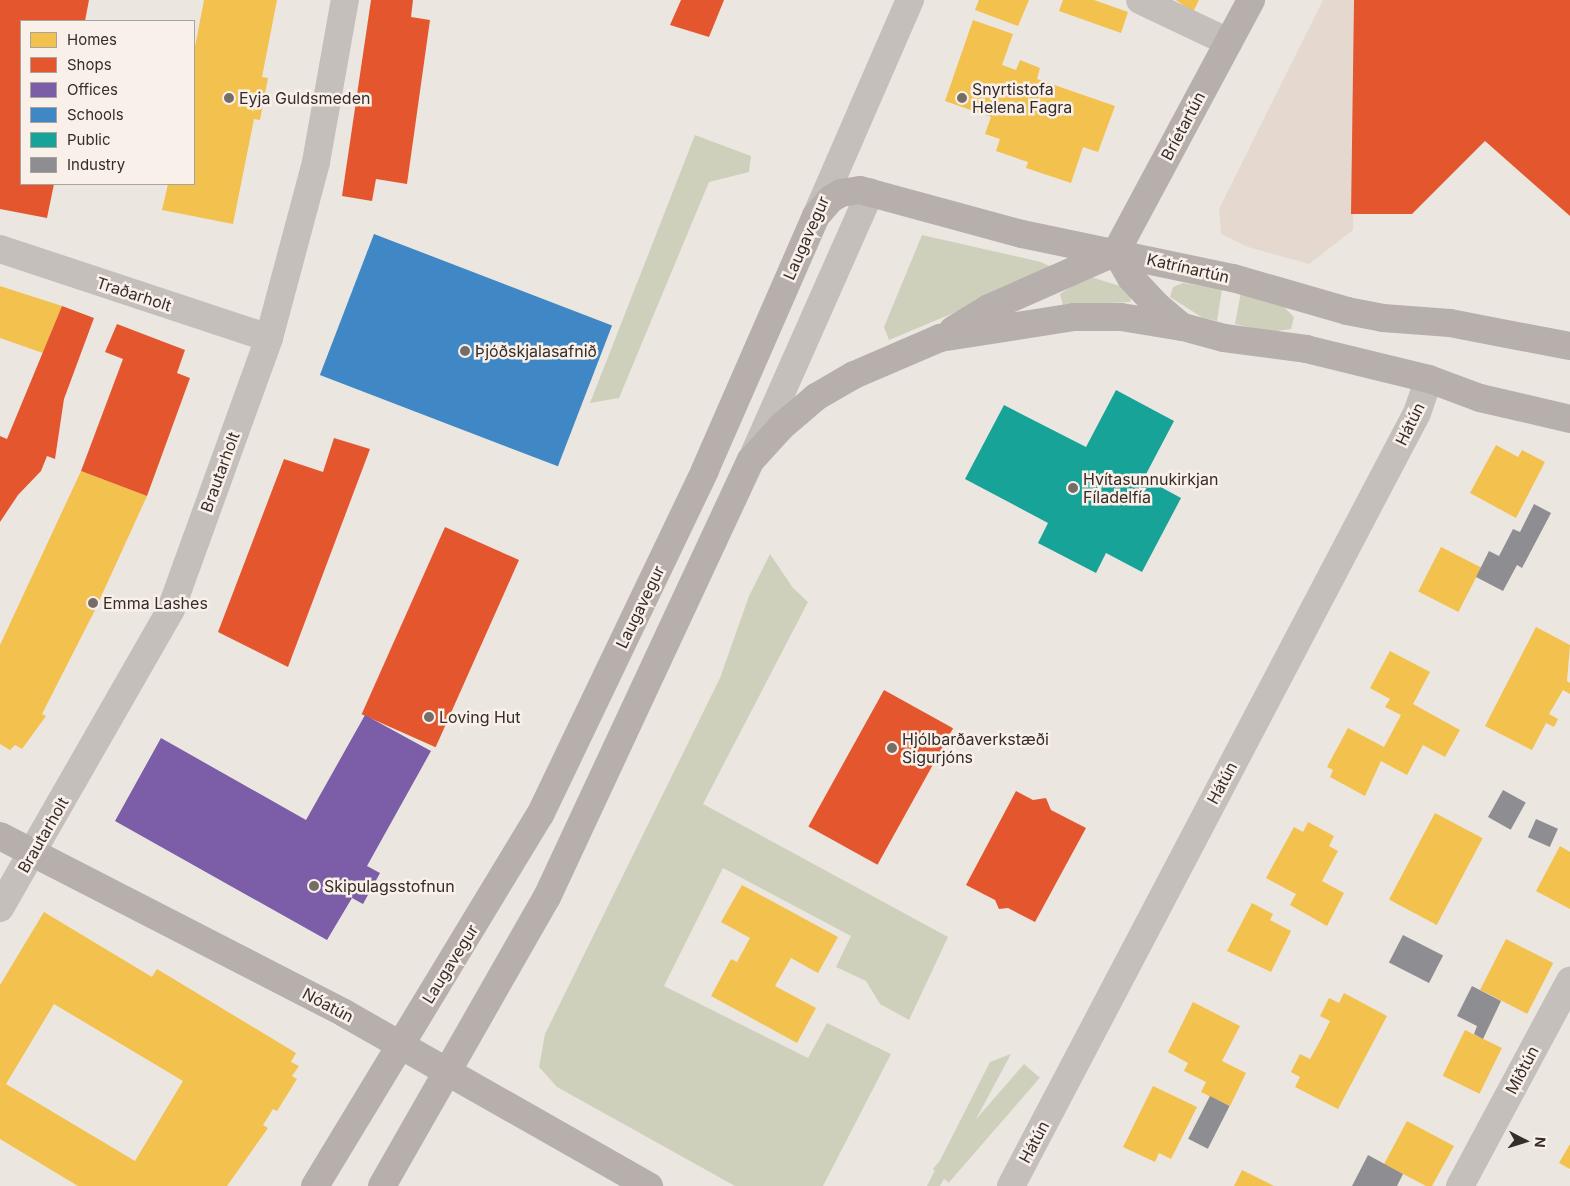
<!DOCTYPE html>
<html>
<head>
<meta charset="utf-8">
<style>
  body { margin:0 }
  #map { position:relative; width:1570px; height:1186px; overflow:hidden; background:#ece6e1; font-family:Inter,sans-serif }
  div>[style] { position:absolute }
  .green>* { inset:0; background:#ced0bc; transform-origin:0 0 }
  .plaza>* { inset:0; background:#e5d9cf }
  .homes>* { inset:0; background:#f2c14e; transform-origin:0 0 }
  .shops>* { inset:0; background:#e4572e; transform-origin:0 0 }
  .offices>* { inset:0; background:#7b5ea7 }
  .schools>* { inset:0; background:#3f88c5; transform-origin:0 0 }
  .public>* { inset:0; background:#17a398 }
  .industry>* { inset:0; background:#8d8d92; transform-origin:0 0 }
  .street>* { height:28px; margin:-14px; padding:0 14px; transform-origin:14px; border-radius:14px; background:#c5bfbb }
  .secondary>* { height:28px; margin:-14px; padding:0 14px; transform-origin:14px; border-radius:14px; background:#b6afab }
  .dots>* { width:14px; height:14px; translate:-50% -50%; box-sizing:border-box; border:2px solid #f8f0e9; border-radius:50% }
  span { translate:-50% -50%; white-space:nowrap; text-align:center; line-height:1.15; -webkit-text-stroke:5px #f8f0e9; paint-order:stroke }
  .poi-label { font-size:16px; color:#362c29 }
  .left { translate:0 -50%; text-align:left }
  .street-label { font-size:16px; color:#362c29 }
  .legend { position:absolute; left:20px; top:20px; width:175px; height:165px; box-sizing:border-box; background:#f8f0e9; border:1px solid #aaa29c; margin:0; padding:6px 9px; list-style:none; font-size:15px; color:#362c29 }
  .legend li { display:flex; align-items:center; gap:10px; height:25px }
  .legend b { width:25px; border:1px solid #aaa29c }
  .north { position:absolute; left:1500px; top:1116px; width:50px; height:50px; -webkit-text-stroke:4px #f8f0e9; paint-order:stroke; rotate:95deg; font-size:14px; font-weight:700; line-height:20px; text-align:center; color:#362c29 }
  .north::after { content:''; display:block; margin:auto; width:18px; height:22px; background:#362c29; clip-path:polygon(50% 0,100% 100%,50% 72%,0 100%) }
</style>
</head>
<body>
<div id="map">
  <div class="green">
    <i style="clip-path:polygon(695px 135px,751px 156px,749px 172px,709px 182px,619px 398px,590px 403px)"></i>
    <i style="clip-path:polygon(922px 235px,1041px 262px,1051px 267px,1044px 275px,889px 340px,884px 327px)"></i>
    <i style="clip-path:polygon(1088px 276px,1123px 287px,1132px 295px,1130px 302px,1063px 305px,1060px 294px)"></i>
    <i style="clip-path:polygon(1183px 283px,1222px 289px,1217px 321px,1203px 318px,1170px 297px,1173px 287px)"></i>
    <i style="clip-path:polygon(1241px 292px,1271px 300px,1285px 308px,1294px 317px,1291px 329px,1270px 332px,1235px 324px)"></i>
    <i style="clip-path:polygon(770px 554px,793px 588px,808px 602px,703px 804px,948px 937px,909px 1020px,880px 1004px,866px 981px,836px 967px,851px 936px,723px 868px,664px 986px,808px 1058px,827px 1023px,891px 1054px,823px 1186px,735px 1186px,557px 1087px,539px 1067px,545px 1034px,720px 678px,749px 596px)"></i>
    <i style="clip-path:polygon(1011px 1054px,940px 1186px,927px 1186px,990px 1062px)"></i>
    <i style="left:1024px;top:1064px;width:21px;height:139px;rotate:41deg"></i>
  </div>
  <div class="plaza">
    <i style="clip-path:polygon(1323px 0,1354px 0,1353px 230px,1309px 264px,1248px 247px,1221px 234px,1219px 209px)"></i>
  </div>
  <div class="homes">
    <i style="clip-path:polygon(204px 0,277px 0,262px 77px,268px 78px,260px 120px,254px 119px,233px 224px,162px 210px,168px 184px,194px 184px,194px 52px)"></i>
    <i style="clip-path:polygon(979px 0,1029px 0,1018px 26px,975px 10px)"></i>
    <i style="clip-path:polygon(1063px 0,1094px 0,1128px 12px,1121px 33px,1059px 11px)"></i>
    <i style="clip-path:polygon(1176px 0,1199px 0,1193px 12px)"></i>
    <i style="clip-path:polygon(973px 20px,1013px 34px,1002px 65px,1016px 70px,1020px 60px,1040px 68px,1037px 79px,1115px 106px,1098px 152px,1083px 147px,1071px 183px,1026px 168px,1028px 162px,996px 151px,1000px 139px,985px 134px,991px 117px,945px 101px)"></i>
    <i style="clip-path:polygon(0 286px,62px 306px,43px 353px,0 338px)"></i>
    <i style="clip-path:polygon(1496px 445px,1518px 457px,1522px 450px,1545px 462px,1516px 518px,1470px 493px)"></i>
    <i style="clip-path:polygon(81px 471px,147px 496px,94px 612px,42px 714px,46px 716px,22px 749px,15px 745px,10px 750px,0 744px,0 645px)"></i>
    <i style="left:1441px;top:547px;width:45px;height:50px;rotate:27deg"></i>
    <i style="clip-path:polygon(1536px 627px,1570px 645px,1567px 681px,1570px 683px,1570px 694px,1563px 690px,1549px 714px,1558px 719px,1554px 727px,1546px 723px,1532px 750px,1485px 726px)"></i>
    <i style="clip-path:polygon(1390px 651px,1430px 672px,1413px 704px,1460px 730px,1445px 757px,1423px 745px,1407px 775px,1381px 761px,1365px 796px,1330px 777px,1333px 770px,1327px 767px,1348px 728px,1384px 747px,1401px 715px,1385px 707px,1390px 699px,1370px 688px)"></i>
    <i style="left:1435px;top:813px;width:54px;height:98px;rotate:28deg"></i>
    <i style="clip-path:polygon(1308px 822px,1334px 836px,1329px 846px,1338px 851px,1322px 881px,1344px 893px,1327px 926px,1290px 905px,1296px 894px,1266px 878px,1294px 827px,1303px 832px)"></i>
    <i style="clip-path:polygon(1560px 846px,1570px 852px,1570px 909px,1536px 891px)"></i>
    <i style="clip-path:polygon(742px 885px,838px 937px,818px 973px,791px 958px,775px 986px,816px 1008px,797px 1043px,711px 996px,731px 959px,737px 962px,750px 938px,721px 922px)"></i>
    <i style="clip-path:polygon(1252px 903px,1273px 914px,1270px 920px,1291px 931px,1271px 972px,1227px 951px)"></i>
    <i style="clip-path:polygon(evenodd,44px 912px,152px 977px,157px 969px,296px 1053px,291px 1062px,299px 1066px,292px 1076px,297px 1079px,277px 1111px,273px 1109px,263px 1125px,268px 1128px,227px 1186px,78px 1186px,0 1139px,0 985px,44px 912px,54px 1004px,183px 1081px,135px 1161px,6px 1084px,54px 1004px)"></i>
    <i style="left:1506px;top:939px;width:53px;height:57px;rotate:27deg"></i>
    <i style="clip-path:polygon(1344px 993px,1387px 1016px,1338px 1109px,1295px 1087px,1300px 1077px,1291px 1072px,1300px 1054px,1310px 1059px,1320px 1041px,1330px 1021px,1320px 1016px,1329px 998px,1339px 1003px)"></i>
    <i style="clip-path:polygon(1193px 1002px,1240px 1026px,1222px 1061px,1246px 1073px,1230px 1106px,1201px 1092px,1206px 1082px,1184px 1071px,1188px 1063px,1168px 1052px)"></i>
    <i style="left:1465px;top:1030px;width:41px;height:51px;rotate:26deg"></i>
    <i style="clip-path:polygon(1153px 1086px,1197px 1107px,1171px 1159px,1159px 1153px,1155px 1162px,1123px 1147px)"></i>
    <i style="clip-path:polygon(1407px 1121px,1454px 1146px,1432px 1186px,1426px 1186px,1384px 1164px)"></i>
    <i style="clip-path:polygon(1570px 1144px,1570px 1169px,1559px 1163px)"></i>
    <i style="clip-path:polygon(1242px 1170px,1274px 1186px,1234px 1186px)"></i>
  </div>
  <div class="shops">
    <i style="clip-path:polygon(0 0,89px 0,85px 21px,21px 21px,21px 184px,54px 184px,47px 218px,0 209px)"></i>
    <i style="clip-path:polygon(371px 0,413px 0,411px 17px,430px 20px,407px 184px,376px 179px,372px 201px,342px 196px)"></i>
    <i style="clip-path:polygon(681px 0,724px 0,709px 37px,670px 25px)"></i>
    <i style="clip-path:polygon(1354px 0,1570px 0,1570px 216px,1485px 141px,1412px 214px,1351px 214px)"></i>
    <i style="clip-path:polygon(62px 306px,94px 318px,64px 399px,55px 459px,47px 456px,41px 471px,18px 495px,0 522px,0 436px,7px 439px)"></i>
    <i style="clip-path:polygon(117px 324px,185px 350px,177px 373px,190px 378px,147px 496px,81px 471px,123px 359px,105px 352px)"></i>
    <i style="clip-path:polygon(334px 438px,370px 449px,288px 667px,218px 632px,284px 459px,323px 472px)"></i>
    <i style="left:445px;top:527px;width:81px;height:205px;rotate:24deg"></i>
    <i style="left:884px;top:690px;width:79px;height:156px;rotate:29deg"></i>
    <i style="clip-path:polygon(1016px 791px,1033px 800px,1046px 798px,1051px 810px,1086px 828px,1035px 922px,1008px 908px,999px 909px,995px 900px,966px 885px)"></i>
  </div>
  <div class="offices">
    <i style="clip-path:polygon(365px 715px,431px 751px,367px 866px,380px 873px,363px 904px,352px 898px,327px 940px,115px 821px,161px 738px,306px 820px)"></i>
  </div>
  <div class="schools">
    <i style="left:374px;top:234px;width:255px;height:151px;rotate:21deg"></i>
  </div>
  <div class="public">
    <i style="clip-path:polygon(1116px 390px,1174px 421px,1144px 478px,1181px 498px,1142px 572px,1106px 553px,1096px 573px,1038px 543px,1048px 523px,965px 479px,1004px 405px,1086px 447px)"></i>
  </div>
  <div class="industry">
    <i style="clip-path:polygon(1534px 504px,1551px 513px,1522px 568px,1517px 565px,1503px 591px,1476px 577px,1489px 551px,1499px 556px,1513px 529px,1520px 532px)"></i>
    <i style="left:1503px;top:790px;width:26px;height:31px;rotate:29deg"></i>
    <i style="left:1536px;top:819px;width:24px;height:20px;rotate:24deg"></i>
    <i style="left:1403px;top:935px;width:45px;height:31px;rotate:27deg"></i>
    <i style="clip-path:polygon(1472px 986px,1501px 1001px,1483px 1039px,1474px 1034px,1477px 1026px,1457px 1016px)"></i>
    <i style="left:1210px;top:1096px;width:22px;height:48px;rotate:27deg"></i>
    <i style="clip-path:polygon(1368px 1155px,1403px 1174px,1397px 1186px,1352px 1186px)"></i>
  </div>
  <div class="street">
    <i style="left:1140px;top:0;width:98px;rotate:25.5deg"></i>
    <i style="left:816px;top:216px;width:236px;rotate:-66.5deg"></i>
    <i style="left:0;top:249px;width:283px;rotate:18.3deg"></i>
    <i style="left:755px;top:452px;width:284px;rotate:-66.1deg"></i>
    <i style="left:0;top:908px;width:344px;rotate:-60.2deg"></i>
    <i style="left:171px;top:609px;width:288px;rotate:-70.1deg"></i>
    <i style="left:269px;top:338px;width:182px;rotate:-75deg"></i>
    <i style="left:316px;top:162px;width:165px;rotate:-79.9deg"></i>
    <i style="left:1011px;top:1186px;width:873px;rotate:-62.29deg"></i>
    <i style="left:1417px;top:413px;width:36px;rotate:-71deg"></i>
    <i style="left:1460px;top:1186px;width:233px;rotate:-61.8deg"></i>
  </div>
  <div class="secondary">
    <i style="left:1116px;top:252px;width:286px;rotate:-61.8deg"></i>
    <i style="left:1116px;top:252px;width:30px;rotate:60deg"></i>
    <i style="left:1131px;top:278px;width:37px;rotate:47deg"></i>
    <i style="left:1156px;top:305px;width:34px;rotate:40deg"></i>
    <i style="left:953px;top:330px;width:42px;rotate:-31.4deg"></i>
    <i style="left:989px;top:308px;width:139px;rotate:-23.8deg"></i>
    <i style="left:0;top:836px;width:387px;rotate:27.2deg"></i>
    <i style="left:344px;top:1013px;width:351px;rotate:29.6deg"></i>
    <i style="left:315px;top:1186px;width:434px;rotate:-58.8deg"></i>
    <i style="left:540px;top:815px;width:382px;rotate:-64.4deg"></i>
    <i style="left:705px;top:470px;width:277px;rotate:-66.4deg"></i>
    <i style="left:816px;top:216px;width:23px;rotate:-49deg"></i>
    <i style="left:831px;top:199px;width:12px;rotate:-31deg"></i>
    <i style="left:841px;top:193px;width:19px;rotate:-9deg"></i>
    <i style="left:860px;top:190px;width:168px;rotate:15.2deg"></i>
    <i style="left:1022px;top:234px;width:216px;rotate:11.8deg"></i>
    <i style="left:1233px;top:278px;width:119px;rotate:16.1deg"></i>
    <i style="left:1347px;top:311px;width:37px;rotate:11deg"></i>
    <i style="left:1383px;top:318px;width:67px;rotate:4.3deg"></i>
    <i style="left:1450px;top:323px;width:122px;rotate:10.9deg"></i>
    <i style="left:382px;top:1186px;width:333px;rotate:-60.3deg"></i>
    <i style="left:547px;top:897px;width:482px;rotate:-65deg"></i>
    <i style="left:751px;top:460px;width:46px;rotate:-47.6deg"></i>
    <i style="left:782px;top:426px;width:45px;rotate:-40.5deg"></i>
    <i style="left:816px;top:397px;width:44px;rotate:-30.1deg"></i>
    <i style="left:854px;top:375px;width:94px;rotate:-23.3deg"></i>
    <i style="left:940px;top:338px;width:136px;rotate:-8.9deg"></i>
    <i style="left:1074px;top:317px;width:47px"></i>
    <i style="left:1121px;top:317px;width:63px;rotate:9.2deg"></i>
    <i style="left:1183px;top:327px;width:42px;rotate:15deg"></i>
    <i style="left:1224px;top:338px;width:83px;rotate:7.6deg"></i>
    <i style="left:1306px;top:349px;width:127px;rotate:13.7deg"></i>
    <i style="left:1429px;top:379px;width:54px;rotate:20.4deg"></i>
    <i style="left:1480px;top:398px;width:92px;rotate:13.1deg"></i>
  </div>
  <div class="dots">
    <i style="left:229px;top:98px;background:#766d69"></i>
    <i style="left:962px;top:98px;background:#766d69"></i>
    <i style="left:465px;top:351px;background:#766d69"></i>
    <i style="left:1073px;top:488px;background:#766d69"></i>
    <i style="left:93px;top:603px;background:#766d69"></i>
    <i style="left:429px;top:717px;background:#766d69"></i>
    <i style="left:892px;top:748px;background:#766d69"></i>
    <i style="left:314px;top:886px;background:#766d69"></i>
  </div>
  <div class="poi-label">
    <span class="left" style="left:972px;top:98px">Snyrtistofa<br>Helena Fagra</span>
    <span class="left" style="left:239px;top:98px">Eyja Guldsmeden</span>
    <span class="left" style="left:475px;top:351px">Þjóðskjalasafnið</span>
    <span class="left" style="left:1083px;top:488px">Hvítasunnukirkjan<br>Fíladelfía</span>
    <span class="left" style="left:103px;top:603px">Emma Lashes</span>
    <span class="left" style="left:439px;top:717px">Loving Hut</span>
    <span class="left" style="left:902px;top:748px">Hjólbarðaverkstæði<br>Sigurjóns</span>
    <span class="left" style="left:324px;top:886px">Skipulagsstofnun</span>
  </div>
  <div class="street-label">
    <span style="left:1183px;top:126px;rotate:-62deg">Bríetartún</span>
    <span style="left:806px;top:238px;rotate:-66deg">Laugavegur</span>
    <span style="left:1188px;top:268px;rotate:13deg">Katrínartún</span>
    <span style="left:134px;top:294px;rotate:18deg">Traðarholt</span>
    <span style="left:1410px;top:424px;rotate:-64deg">Hátún</span>
    <span style="left:220px;top:472px;rotate:-70deg">Brautarholt</span>
    <span style="left:640px;top:607px;rotate:-64deg">Laugavegur</span>
    <span style="left:1222px;top:783px;rotate:-62deg">Hátún</span>
    <span style="left:43px;top:835px;rotate:-60deg">Brautarholt</span>
    <span style="left:450px;top:964px;rotate:-58deg">Laugavegur</span>
    <span style="left:328px;top:1005px;rotate:28deg">Nóatún</span>
    <span style="left:1522px;top:1070px;rotate:-62deg">Miðtún</span>
    <span style="left:1034px;top:1142px;rotate:-62deg">Hátún</span>
  </div>
  <ul class="legend">
  <li><b style="height:14px;background:#f2c14e"></b>Homes</li>
  <li><b style="height:14px;background:#e4572e"></b>Shops</li>
  <li><b style="height:14px;background:#7b5ea7"></b>Offices</li>
  <li><b style="height:14px;background:#3f88c5"></b>Schools</li>
  <li><b style="height:14px;background:#17a398"></b>Public</li>
  <li><b style="height:14px;background:#8d8d92"></b>Industry</li>
  </ul>
  <div class="north">N</div>
</div>
</body>
</html>
